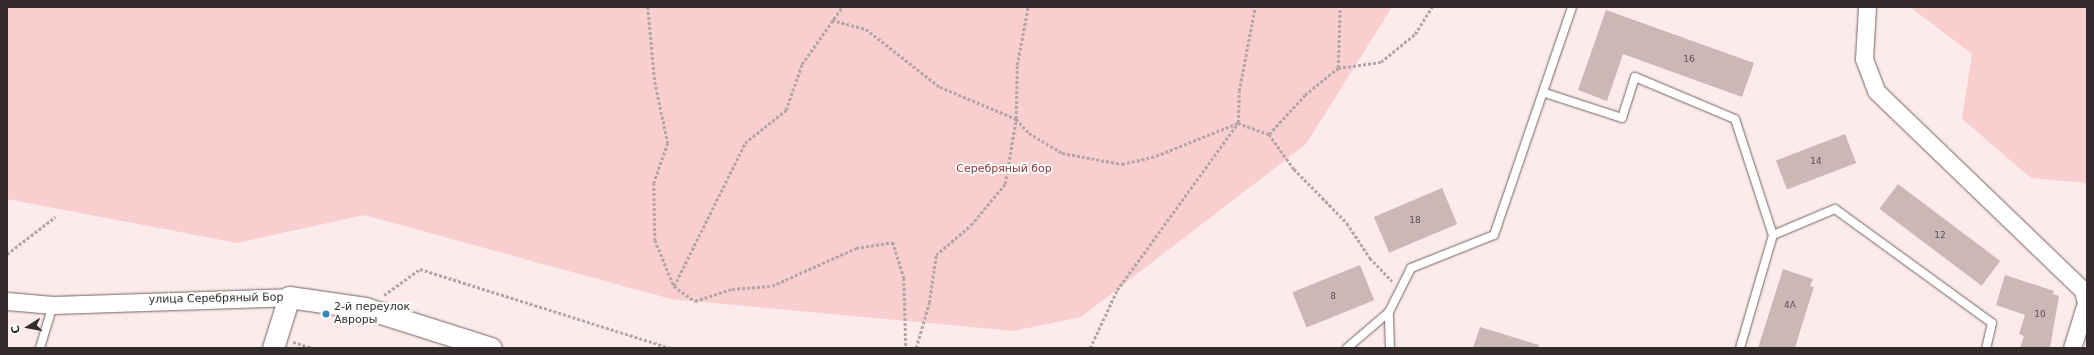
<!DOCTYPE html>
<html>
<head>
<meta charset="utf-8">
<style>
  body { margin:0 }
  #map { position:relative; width:2094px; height:355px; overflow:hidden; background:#fcebea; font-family:"DejaVu Sans",sans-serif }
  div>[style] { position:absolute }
  .green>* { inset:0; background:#f8cfce }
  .building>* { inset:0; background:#ccb7b7; transform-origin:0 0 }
  .path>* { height:2.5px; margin-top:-1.25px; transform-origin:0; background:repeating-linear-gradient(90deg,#b4a6a5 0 3px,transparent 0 5px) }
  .roads { filter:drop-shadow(0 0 1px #756363) drop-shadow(0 0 1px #756363) }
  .service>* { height:8px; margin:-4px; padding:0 4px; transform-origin:4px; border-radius:4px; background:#fff }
  .minor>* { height:17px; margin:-8.5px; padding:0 8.5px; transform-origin:8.5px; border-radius:8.5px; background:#fff }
  .tertiary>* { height:21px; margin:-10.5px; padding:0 10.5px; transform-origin:10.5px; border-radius:10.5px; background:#fff }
  .dots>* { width:11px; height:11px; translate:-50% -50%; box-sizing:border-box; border:2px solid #fdfdfd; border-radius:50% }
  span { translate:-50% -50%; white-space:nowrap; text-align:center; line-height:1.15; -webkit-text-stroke:3.5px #fdfdfd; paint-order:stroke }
  .number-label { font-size:9px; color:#5a4f4f }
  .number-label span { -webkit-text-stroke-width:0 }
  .park-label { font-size:11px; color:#8d373c }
  .street-label { font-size:11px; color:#342c2c }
  .poi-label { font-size:11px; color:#342c2c }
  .left { translate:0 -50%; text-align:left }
  .frame { position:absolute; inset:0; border:8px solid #342c2c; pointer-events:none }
  .north { position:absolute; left:8px; top:307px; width:40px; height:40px; -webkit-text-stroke:3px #fdfdfd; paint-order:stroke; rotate:259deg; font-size:11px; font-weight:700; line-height:16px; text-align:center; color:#342c2c }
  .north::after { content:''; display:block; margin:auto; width:14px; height:18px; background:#342c2c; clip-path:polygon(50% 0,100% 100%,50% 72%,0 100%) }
</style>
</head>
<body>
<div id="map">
  <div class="green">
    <i style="clip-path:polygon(7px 7px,1392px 7px,1306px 144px,1081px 317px,1014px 331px,671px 299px,364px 215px,237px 243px,7px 199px)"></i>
    <i style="clip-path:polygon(1910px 7px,2087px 7px,2087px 183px,2031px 178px,1962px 119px,1972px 54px)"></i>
  </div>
  <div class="building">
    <i style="clip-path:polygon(1606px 10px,1754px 63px,1742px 97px,1623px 54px,1607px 101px,1578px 90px)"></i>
    <i style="left:1845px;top:134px;width:31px;height:74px;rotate:69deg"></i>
    <i style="left:1898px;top:184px;width:128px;height:31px;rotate:37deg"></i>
    <i style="left:1442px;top:188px;width:39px;height:74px;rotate:67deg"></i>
    <i style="left:1360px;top:265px;width:38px;height:73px;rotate:68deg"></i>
    <i style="clip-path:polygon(1783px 269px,1813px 279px,1810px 286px,1814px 287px,1801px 328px,1795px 348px,1758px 348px)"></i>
    <i style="clip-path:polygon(2005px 275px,2054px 291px,2053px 294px,2059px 296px,2050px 348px,2020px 348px,2024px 336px,2019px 334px,2025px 315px,1996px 305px)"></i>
    <i style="clip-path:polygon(1480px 327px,1539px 345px,1538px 348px,1473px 348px)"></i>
  </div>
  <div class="path">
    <i style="left:648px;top:7px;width:75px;rotate:84.7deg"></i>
    <i style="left:655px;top:82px;width:62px;rotate:78deg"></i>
    <i style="left:668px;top:143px;width:42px;rotate:109.3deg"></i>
    <i style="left:654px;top:183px;width:57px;rotate:89deg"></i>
    <i style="left:655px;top:240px;width:50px;rotate:67.6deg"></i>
    <i style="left:674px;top:286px;width:26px;rotate:36deg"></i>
    <i style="left:695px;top:301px;width:39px;rotate:-18deg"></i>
    <i style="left:732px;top:289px;width:40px;rotate:-4.3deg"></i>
    <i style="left:772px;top:286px;width:92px;rotate:-24.3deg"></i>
    <i style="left:856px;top:248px;width:37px;rotate:-9deg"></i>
    <i style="left:893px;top:242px;width:38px;rotate:73deg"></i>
    <i style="left:904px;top:278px;width:70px;rotate:88.4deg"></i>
    <i style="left:832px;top:20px;width:35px;rotate:15deg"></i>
    <i style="left:866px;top:29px;width:94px;rotate:38.1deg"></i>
    <i style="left:940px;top:87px;width:82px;rotate:22.8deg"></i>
    <i style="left:1016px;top:119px;width:19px;rotate:47deg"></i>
    <i style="left:1029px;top:133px;width:39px;rotate:31deg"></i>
    <i style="left:1062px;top:153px;width:61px;rotate:10.4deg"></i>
    <i style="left:1122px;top:164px;width:35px;rotate:-13deg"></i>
    <i style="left:1156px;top:156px;width:88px;rotate:-21.9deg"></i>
    <i style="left:1238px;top:123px;width:32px;rotate:-88deg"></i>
    <i style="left:1239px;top:91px;width:86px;rotate:-79.2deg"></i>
    <i style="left:1338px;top:68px;width:61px;rotate:-88.1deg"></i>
    <i style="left:1269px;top:134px;width:53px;rotate:-47.3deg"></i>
    <i style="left:1305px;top:95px;width:43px;rotate:-39.3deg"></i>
    <i style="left:1338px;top:68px;width:43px;rotate:-7.9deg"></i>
    <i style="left:1381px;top:62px;width:44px;rotate:-39.5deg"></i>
    <i style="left:1415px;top:34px;width:32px;rotate:-58deg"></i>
    <i style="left:7px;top:254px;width:61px;rotate:-37.6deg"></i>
    <i style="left:674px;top:286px;width:160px;rotate:-63.6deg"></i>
    <i style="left:745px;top:143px;width:53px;rotate:-38.8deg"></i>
    <i style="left:786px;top:110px;width:49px;rotate:-70.8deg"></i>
    <i style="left:802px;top:64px;width:70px;rotate:-54.9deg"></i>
    <i style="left:384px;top:295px;width:44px;rotate:-35.8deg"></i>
    <i style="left:420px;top:269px;width:263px;rotate:17.5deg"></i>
    <i style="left:293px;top:342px;width:21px;rotate:17deg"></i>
    <i style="left:916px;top:348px;width:47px;rotate:-73.9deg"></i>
    <i style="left:929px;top:303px;width:49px;rotate:-81.7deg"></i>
    <i style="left:936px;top:255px;width:46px;rotate:-40.6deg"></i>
    <i style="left:971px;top:225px;width:53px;rotate:-50.3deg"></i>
    <i style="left:1005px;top:184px;width:66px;rotate:-80.4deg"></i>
    <i style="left:1016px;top:119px;width:54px;rotate:-88.9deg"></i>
    <i style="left:1017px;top:65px;width:59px;rotate:-79.3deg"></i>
    <i style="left:1090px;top:348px;width:64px;rotate:-65deg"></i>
    <i style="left:1117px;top:290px;width:206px;rotate:-54.1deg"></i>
    <i style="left:1238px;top:123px;width:33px;rotate:20deg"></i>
    <i style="left:1269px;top:134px;width:43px;rotate:54.5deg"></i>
    <i style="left:1294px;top:169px;width:76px;rotate:45.5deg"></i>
    <i style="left:1347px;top:223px;width:42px;rotate:56.7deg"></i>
    <i style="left:1370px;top:258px;width:32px;rotate:46deg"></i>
  </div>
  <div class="roads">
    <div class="service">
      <i style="left:1545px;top:93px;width:81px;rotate:18deg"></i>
      <i style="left:1622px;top:118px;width:43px;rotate:-72.4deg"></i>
      <i style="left:1635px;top:77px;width:108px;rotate:22.8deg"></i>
      <i style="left:1735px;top:119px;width:122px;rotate:71.9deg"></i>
      <i style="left:1773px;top:235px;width:118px;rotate:106.3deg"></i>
      <i style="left:1773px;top:235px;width:67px;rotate:-22.8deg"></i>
      <i style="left:1835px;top:209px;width:194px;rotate:36deg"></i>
      <i style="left:1992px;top:323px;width:26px;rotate:103deg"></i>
      <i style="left:40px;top:348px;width:45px;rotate:-73.2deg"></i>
      <i style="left:1347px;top:348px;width:55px;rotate:-40.6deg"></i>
      <i style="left:1390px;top:348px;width:36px;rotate:-92deg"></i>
      <i style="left:1389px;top:312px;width:49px;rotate:-63.4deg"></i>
      <i style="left:1411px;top:268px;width:89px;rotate:-21.7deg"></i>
      <i style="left:1494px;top:235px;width:241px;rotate:-71.1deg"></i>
    </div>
    <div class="minor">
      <i style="left:1867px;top:7px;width:52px;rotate:93.3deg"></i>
      <i style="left:1864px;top:59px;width:34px;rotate:69deg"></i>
      <i style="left:1876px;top:91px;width:287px;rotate:43.9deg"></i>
      <i style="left:2083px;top:290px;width:13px;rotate:77deg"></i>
      <i style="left:2086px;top:303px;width:47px;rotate:107.3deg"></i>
      <i style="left:7px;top:301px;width:46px;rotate:5deg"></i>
      <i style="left:53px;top:305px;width:236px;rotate:-1.9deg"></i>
    </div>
    <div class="tertiary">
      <i style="left:273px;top:348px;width:53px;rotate:-72.6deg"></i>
      <i style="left:289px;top:297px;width:77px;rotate:8.2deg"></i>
      <i style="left:365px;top:308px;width:132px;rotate:17.6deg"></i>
    </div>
  </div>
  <div class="dots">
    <i style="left:326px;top:314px;background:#3387b7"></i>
  </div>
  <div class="number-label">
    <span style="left:1689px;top:59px">16</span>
    <span style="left:1816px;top:161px">14</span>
    <span style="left:1415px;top:220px">18</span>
    <span style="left:1940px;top:235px">12</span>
    <span style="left:1333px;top:296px">8</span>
    <span style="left:1790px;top:305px">4А</span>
    <span style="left:2040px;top:314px">10</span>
  </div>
  <div class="park-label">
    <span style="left:1004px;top:169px">Серебряный бор</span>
  </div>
  <div class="street-label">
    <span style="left:216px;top:299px;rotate:-1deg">улица Серебряный Бор</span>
  </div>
  <div class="poi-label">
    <span class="left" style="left:334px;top:314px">2-й переулок<br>Авроры</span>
  </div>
  <div class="frame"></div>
  <div class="north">С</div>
</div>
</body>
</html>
